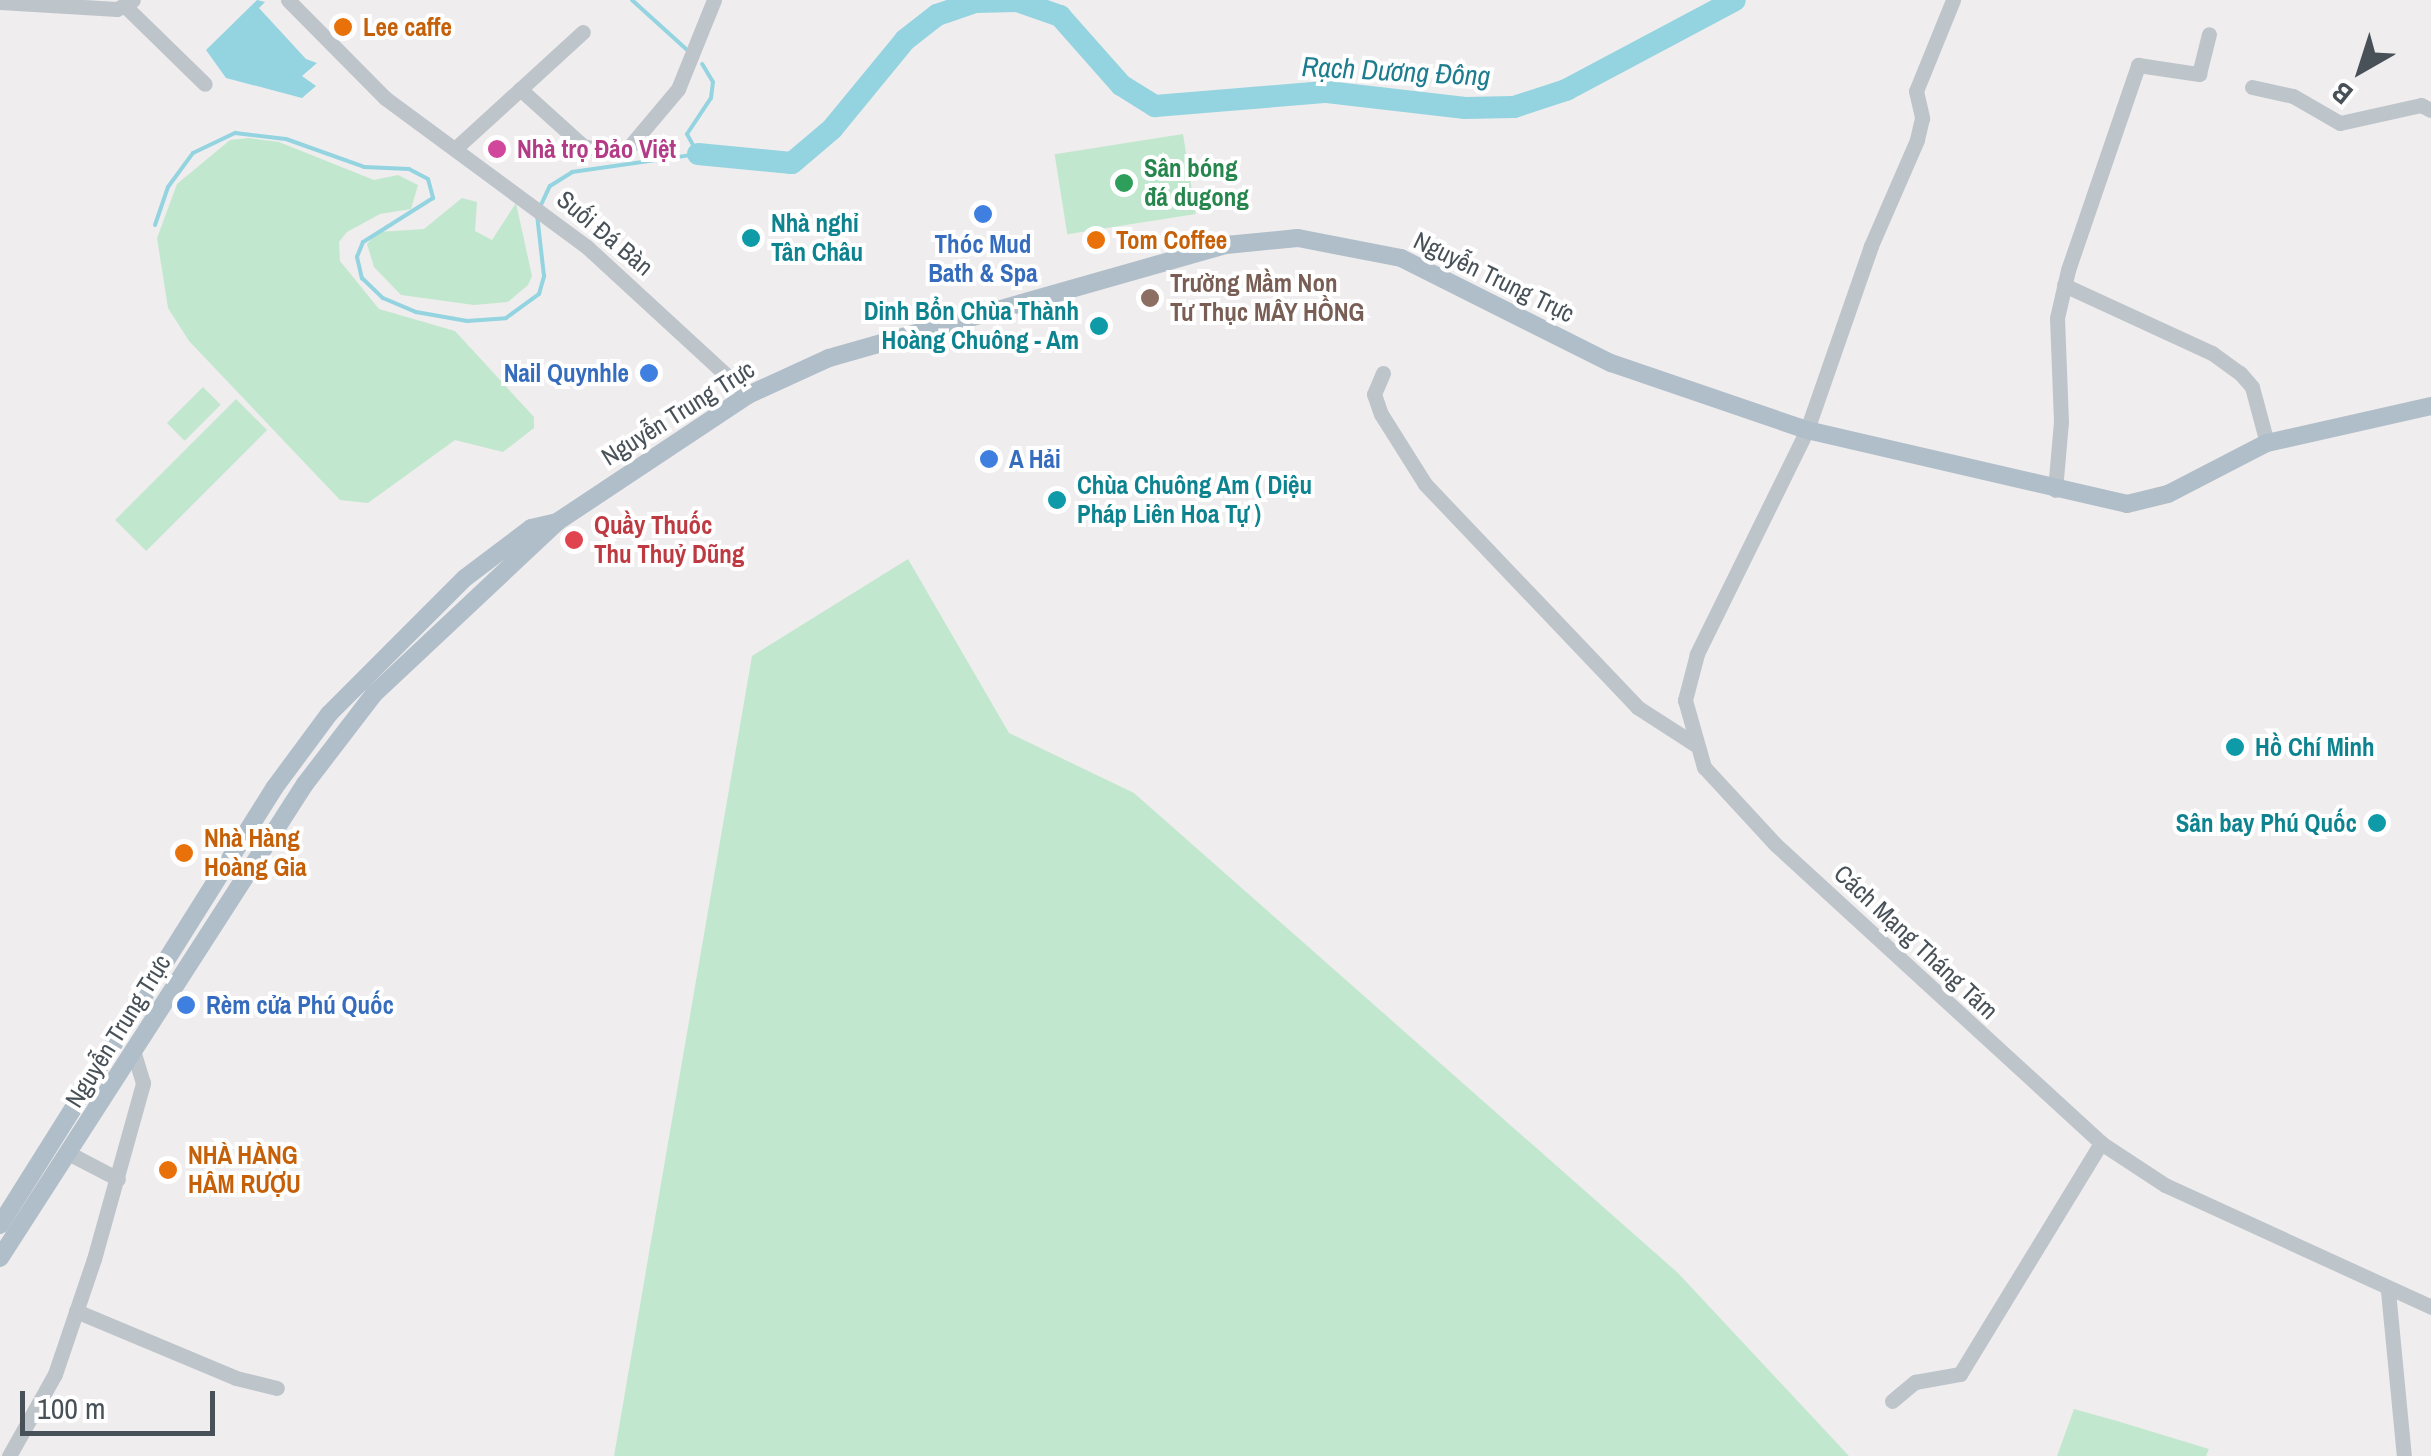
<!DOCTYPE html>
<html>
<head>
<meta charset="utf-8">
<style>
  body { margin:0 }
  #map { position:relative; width:2431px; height:1456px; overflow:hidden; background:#f0edee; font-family:"Archivo Narrow",sans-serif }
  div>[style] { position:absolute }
  .green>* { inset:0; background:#c1e8ce; transform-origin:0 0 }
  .water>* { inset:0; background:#93d4e0 }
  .stream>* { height:4px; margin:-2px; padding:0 2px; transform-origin:2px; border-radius:2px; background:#93d4e0 }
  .river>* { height:22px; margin:-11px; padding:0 11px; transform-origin:11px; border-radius:11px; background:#93d4e0 }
  .minor>* { height:15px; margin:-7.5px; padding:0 7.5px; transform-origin:7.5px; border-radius:7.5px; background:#bdc5cb }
  .major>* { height:18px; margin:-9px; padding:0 9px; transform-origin:9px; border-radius:9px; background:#b0bec9 }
  .dots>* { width:28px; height:28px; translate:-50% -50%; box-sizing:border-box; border:5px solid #fff; border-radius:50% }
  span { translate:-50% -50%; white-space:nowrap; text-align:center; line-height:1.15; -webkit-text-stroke:8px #fff; paint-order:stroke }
  .food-label { font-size:25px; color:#c56008; font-weight:700 }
  .left { translate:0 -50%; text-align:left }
  .hotel-label { font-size:25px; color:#b23c85; font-weight:700 }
  .leisure-label { font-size:25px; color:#27864d; font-weight:700 }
  .culture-label { font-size:25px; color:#0d838f; font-weight:700 }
  .right { translate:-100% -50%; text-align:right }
  .street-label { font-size:25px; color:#485158 }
  .shop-label { font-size:25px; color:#366cbe; font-weight:700 }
  .education-label { font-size:25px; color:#785e54; font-weight:700 }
  .health-label { font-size:25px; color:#be3a42; font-weight:700 }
  .water-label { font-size:28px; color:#1d7c8e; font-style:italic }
  .north { position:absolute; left:2311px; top:20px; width:100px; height:100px; -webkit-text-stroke:8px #fff; paint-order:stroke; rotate:219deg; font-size:28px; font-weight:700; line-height:40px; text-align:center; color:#485158 }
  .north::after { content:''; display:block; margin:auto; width:35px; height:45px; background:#485158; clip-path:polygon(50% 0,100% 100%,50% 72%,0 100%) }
  .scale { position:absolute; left:20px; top:1391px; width:195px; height:45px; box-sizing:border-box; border:5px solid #485158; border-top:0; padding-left:12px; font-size:30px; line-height:35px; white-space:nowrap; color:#485158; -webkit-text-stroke:8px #fff; paint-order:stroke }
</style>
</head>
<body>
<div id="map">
  <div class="green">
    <i style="left:1183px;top:134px;width:81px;height:130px;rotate:81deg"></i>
    <i style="clip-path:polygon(249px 138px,279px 142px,374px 180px,398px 175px,418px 185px,411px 209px,380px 214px,347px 232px,339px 242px,340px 261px,379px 309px,455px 331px,534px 417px,534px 428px,503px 452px,455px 440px,368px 503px,340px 500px,189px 341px,168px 308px,157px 238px,177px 184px,230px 140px)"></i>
    <i style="clip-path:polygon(462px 198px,477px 202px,475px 231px,492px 240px,516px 203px,532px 276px,528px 285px,508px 302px,474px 305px,401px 295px,374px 267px,367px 244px,378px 232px,424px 229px)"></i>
    <i style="left:203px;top:387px;width:25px;height:51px;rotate:45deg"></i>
    <i style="left:236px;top:399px;width:44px;height:171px;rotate:45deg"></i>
    <i style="clip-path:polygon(908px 559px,1009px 733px,1134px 793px,1678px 1273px,1849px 1456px,614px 1456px,752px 656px)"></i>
    <i style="clip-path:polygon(2074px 1409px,2117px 1421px,2209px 1449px,2206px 1456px,2057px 1456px)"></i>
  </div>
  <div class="water">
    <i style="clip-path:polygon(257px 0,265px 2px,259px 8px,306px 59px,317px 63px,302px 76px,316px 86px,302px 98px,226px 78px,206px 50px)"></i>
  </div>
  <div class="stream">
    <i style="left:632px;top:0;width:73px;rotate:42.2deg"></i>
    <i style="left:698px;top:154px;width:23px;rotate:-119deg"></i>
    <i style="left:687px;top:134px;width:43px;rotate:-56.3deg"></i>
    <i style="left:711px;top:98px;width:16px;rotate:-83deg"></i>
    <i style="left:713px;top:82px;width:21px;rotate:-121deg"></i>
    <i style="left:540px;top:207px;width:23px;rotate:-65deg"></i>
    <i style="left:550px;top:186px;width:26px;rotate:-32deg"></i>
    <i style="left:572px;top:172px;width:127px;rotate:-8.1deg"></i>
    <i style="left:155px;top:225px;width:40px;rotate:-71.1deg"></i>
    <i style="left:168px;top:187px;width:42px;rotate:-53.7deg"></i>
    <i style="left:193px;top:153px;width:47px;rotate:-25.5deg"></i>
    <i style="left:235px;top:133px;width:51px;rotate:6.7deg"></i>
    <i style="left:286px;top:139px;width:83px;rotate:19.7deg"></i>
    <i style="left:364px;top:167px;width:45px;rotate:2.5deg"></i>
    <i style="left:409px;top:169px;width:21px;rotate:28deg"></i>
    <i style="left:428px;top:179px;width:20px;rotate:75deg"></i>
    <i style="left:433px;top:198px;width:83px;rotate:147.8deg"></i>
    <i style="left:363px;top:242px;width:16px;rotate:112deg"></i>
    <i style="left:357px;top:257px;width:22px;rotate:77deg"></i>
    <i style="left:362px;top:278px;width:29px;rotate:44deg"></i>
    <i style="left:383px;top:298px;width:36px;rotate:23deg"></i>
    <i style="left:416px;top:312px;width:52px;rotate:10deg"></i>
    <i style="left:467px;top:321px;width:39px;rotate:-4deg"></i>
    <i style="left:506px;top:318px;width:41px;rotate:-36deg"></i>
    <i style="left:539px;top:294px;width:19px;rotate:-74deg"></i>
    <i style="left:544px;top:276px;width:61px;rotate:-96.5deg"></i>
  </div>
  <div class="river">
    <i style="left:698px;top:154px;width:94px;rotate:5.5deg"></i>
    <i style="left:792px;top:163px;width:52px;rotate:-40.4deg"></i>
    <i style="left:832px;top:129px;width:115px;rotate:-50.6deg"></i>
    <i style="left:905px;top:40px;width:41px;rotate:-38deg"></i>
    <i style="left:937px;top:15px;width:40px;rotate:-18.9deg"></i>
    <i style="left:975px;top:2px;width:42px;rotate:-1.4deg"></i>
    <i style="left:1017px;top:1px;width:46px;rotate:19.2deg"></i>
    <i style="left:1060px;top:16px;width:92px;rotate:48.5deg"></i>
    <i style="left:1121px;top:85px;width:40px;rotate:32deg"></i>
    <i style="left:1155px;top:106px;width:173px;rotate:-4.7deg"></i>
    <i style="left:1327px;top:92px;width:139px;rotate:6.6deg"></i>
    <i style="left:1465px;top:108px;width:49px;rotate:-1.2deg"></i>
    <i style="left:1514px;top:107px;width:55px;rotate:-18.1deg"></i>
    <i style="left:1566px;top:90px;width:191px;rotate:-28deg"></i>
  </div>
  <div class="minor">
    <i style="left:288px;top:0;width:138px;rotate:45.3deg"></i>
    <i style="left:385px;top:98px;width:251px;rotate:36.4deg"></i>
    <i style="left:587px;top:247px;width:219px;rotate:42.6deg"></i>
    <i style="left:1953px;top:0;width:98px;rotate:112.1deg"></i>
    <i style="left:1916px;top:91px;width:28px;rotate:77deg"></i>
    <i style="left:1922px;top:118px;width:23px;rotate:103deg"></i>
    <i style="left:1917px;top:140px;width:116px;rotate:113.5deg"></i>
    <i style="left:1871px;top:246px;width:195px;rotate:109.2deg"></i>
    <i style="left:1807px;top:430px;width:250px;rotate:116.2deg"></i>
    <i style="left:1697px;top:654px;width:48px;rotate:104.6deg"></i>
    <i style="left:1685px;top:700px;width:70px;rotate:74.2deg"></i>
    <i style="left:1704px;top:767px;width:105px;rotate:47.3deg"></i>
    <i style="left:1775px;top:844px;width:442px;rotate:42.5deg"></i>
    <i style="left:2101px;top:1143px;width:77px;rotate:33.3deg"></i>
    <i style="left:2165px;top:1185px;width:293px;rotate:24.6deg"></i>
    <i style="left:0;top:2px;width:117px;rotate:3.4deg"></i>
    <i style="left:117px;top:9px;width:18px;rotate:-29deg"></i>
    <i style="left:126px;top:7px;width:110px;rotate:44.3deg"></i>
    <i style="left:2252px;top:87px;width:42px;rotate:12.4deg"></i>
    <i style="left:2293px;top:96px;width:54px;rotate:29.9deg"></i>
    <i style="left:2340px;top:123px;width:83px;rotate:-12.5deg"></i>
    <i style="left:2421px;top:105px;width:11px;rotate:27deg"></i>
    <i style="left:520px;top:89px;width:85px;rotate:42.1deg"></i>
    <i style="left:583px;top:146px;width:31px;rotate:11deg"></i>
    <i style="left:613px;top:152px;width:18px;rotate:-19deg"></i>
    <i style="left:630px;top:146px;width:75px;rotate:-49.9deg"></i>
    <i style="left:678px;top:89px;width:96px;rotate:-68deg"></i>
    <i style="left:458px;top:146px;width:169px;rotate:-42.4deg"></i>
    <i style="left:2064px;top:285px;width:163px;rotate:24.7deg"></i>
    <i style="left:2212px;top:353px;width:34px;rotate:36deg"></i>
    <i style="left:2240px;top:373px;width:18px;rotate:49deg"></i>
    <i style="left:2252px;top:387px;width:58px;rotate:75deg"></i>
    <i style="left:1383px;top:373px;width:23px;rotate:113deg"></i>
    <i style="left:1374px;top:394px;width:21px;rotate:71deg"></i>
    <i style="left:1381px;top:414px;width:83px;rotate:57.8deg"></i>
    <i style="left:1425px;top:484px;width:308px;rotate:46.4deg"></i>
    <i style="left:1637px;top:707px;width:70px;rotate:32.8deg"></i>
    <i style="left:2055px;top:490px;width:68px;rotate:-85deg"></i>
    <i style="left:2061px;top:422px;width:104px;rotate:-92.2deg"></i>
    <i style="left:2057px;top:318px;width:49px;rotate:-77.1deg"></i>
    <i style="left:2068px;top:270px;width:217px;rotate:-71.1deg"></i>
    <i style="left:2138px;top:65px;width:62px;rotate:8.4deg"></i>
    <i style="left:2199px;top:74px;width:41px;rotate:-76deg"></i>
    <i style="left:70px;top:1154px;width:54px;rotate:27.5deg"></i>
    <i style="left:2388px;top:1291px;width:166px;rotate:84.5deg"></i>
    <i style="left:76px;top:1311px;width:173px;rotate:22.7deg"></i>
    <i style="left:236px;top:1378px;width:42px;rotate:13.7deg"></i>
    <i style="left:1892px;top:1401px;width:30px;rotate:-40deg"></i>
    <i style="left:1915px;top:1382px;width:46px;rotate:-10.1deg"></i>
    <i style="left:1960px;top:1374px;width:271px;rotate:-58.6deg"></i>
    <i style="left:9px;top:1456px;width:94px;rotate:-60.7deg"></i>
    <i style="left:55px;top:1374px;width:121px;rotate:-71.3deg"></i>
    <i style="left:94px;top:1259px;width:183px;rotate:-74.4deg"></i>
    <i style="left:143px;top:1083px;width:31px;rotate:-107deg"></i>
  </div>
  <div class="major">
    <i style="left:0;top:1225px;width:517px;rotate:-57.88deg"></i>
    <i style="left:275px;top:787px;width:91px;rotate:-53.5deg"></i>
    <i style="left:329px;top:714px;width:192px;rotate:-45deg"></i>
    <i style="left:465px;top:578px;width:83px;rotate:-37.1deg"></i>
    <i style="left:531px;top:528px;width:27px;rotate:-13deg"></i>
    <i style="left:0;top:1258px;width:564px;rotate:-57.24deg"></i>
    <i style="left:305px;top:784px;width:113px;rotate:-52.5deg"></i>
    <i style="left:374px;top:694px;width:251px;rotate:-43.2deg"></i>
    <i style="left:557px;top:522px;width:229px;rotate:-33.6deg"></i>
    <i style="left:748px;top:395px;width:89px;rotate:-24.6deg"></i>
    <i style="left:829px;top:358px;width:413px;rotate:-15.9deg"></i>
    <i style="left:1226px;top:245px;width:72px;rotate:-5.6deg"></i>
    <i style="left:1298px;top:238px;width:105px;rotate:11deg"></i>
    <i style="left:1401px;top:258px;width:235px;rotate:26.6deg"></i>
    <i style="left:1611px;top:363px;width:207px;rotate:18.9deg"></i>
    <i style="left:1807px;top:430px;width:328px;rotate:13deg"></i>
    <i style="left:2127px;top:504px;width:42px;rotate:-13.7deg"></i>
    <i style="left:2168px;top:494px;width:111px;rotate:-27.3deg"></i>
    <i style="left:2267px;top:443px;width:168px;rotate:-12.7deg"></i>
  </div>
  <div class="dots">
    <i style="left:343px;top:27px;background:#e8710a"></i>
    <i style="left:497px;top:149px;background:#d1479c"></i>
    <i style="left:1124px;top:183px;background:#2e9e5b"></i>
    <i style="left:983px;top:214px;background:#3f7fe0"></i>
    <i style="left:751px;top:238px;background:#0f9aa8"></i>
    <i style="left:1096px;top:240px;background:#e8710a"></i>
    <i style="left:1150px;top:298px;background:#8d6e63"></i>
    <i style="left:1099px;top:326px;background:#0f9aa8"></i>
    <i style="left:649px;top:373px;background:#3f7fe0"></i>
    <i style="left:989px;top:459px;background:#3f7fe0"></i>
    <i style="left:1057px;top:500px;background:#0f9aa8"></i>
    <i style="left:574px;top:540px;background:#e0444e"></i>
    <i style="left:2235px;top:747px;background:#0f9aa8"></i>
    <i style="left:2377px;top:823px;background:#0f9aa8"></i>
    <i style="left:184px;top:853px;background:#e8710a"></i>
    <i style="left:186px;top:1005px;background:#3f7fe0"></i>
    <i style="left:168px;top:1170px;background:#e8710a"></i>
  </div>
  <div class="food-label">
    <span class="left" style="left:363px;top:27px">Lee caffe</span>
    <span class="left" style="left:1116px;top:240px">Tom Coffee</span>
    <span class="left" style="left:204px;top:853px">Nhà Hàng<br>Hoàng Gia</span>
    <span class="left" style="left:188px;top:1170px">NHÀ HÀNG<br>HÂM RƯỢU</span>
  </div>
  <div class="hotel-label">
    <span class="left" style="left:517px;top:149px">Nhà trọ Đảo Việt</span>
  </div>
  <div class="leisure-label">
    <span class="left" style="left:1144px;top:183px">Sân bóng<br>đá dugong</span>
  </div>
  <div class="culture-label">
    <span class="left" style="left:771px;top:238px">Nhà nghỉ<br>Tân Châu</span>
    <span class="right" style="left:1079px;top:326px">Dinh Bổn Chùa Thành<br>Hoàng Chuông - Am</span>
    <span class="left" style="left:1077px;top:500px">Chùa Chuông Am ( Diệu<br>Pháp Liên Hoa Tự )</span>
    <span class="left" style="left:2255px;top:747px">Hồ Chí Minh</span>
    <span class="right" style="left:2357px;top:823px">Sân bay Phú Quốc</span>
  </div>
  <div class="street-label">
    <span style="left:605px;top:233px;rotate:40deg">Suối Đá Bàn</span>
    <span style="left:1494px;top:277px;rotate:26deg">Nguyễn Trung Trực</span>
    <span style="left:678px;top:413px;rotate:-32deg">Nguyễn Trung Trực</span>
    <span style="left:1916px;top:942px;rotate:43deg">Cách Mạng Tháng Tám</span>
    <span style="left:118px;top:1031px;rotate:-58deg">Nguyễn Trung Trực</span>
  </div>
  <div class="shop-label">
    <span style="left:983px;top:259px">Thóc Mud<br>Bath &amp; Spa</span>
    <span class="right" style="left:629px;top:373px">Nail Quynhle</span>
    <span class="left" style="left:1009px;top:459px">A Hải</span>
    <span class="left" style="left:206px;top:1005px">Rèm cửa Phú Quốc</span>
  </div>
  <div class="education-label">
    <span class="left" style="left:1170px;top:298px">Trường Mầm Non<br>Tư Thục MÂY HỒNG</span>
  </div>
  <div class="health-label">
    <span class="left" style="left:594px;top:540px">Quầy Thuốc<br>Thu Thuỷ Dũng</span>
  </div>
  <div class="water-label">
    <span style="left:1396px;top:71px;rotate:3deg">Rạch Dương Đông</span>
  </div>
  <div class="north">B</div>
  <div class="scale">100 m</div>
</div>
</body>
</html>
